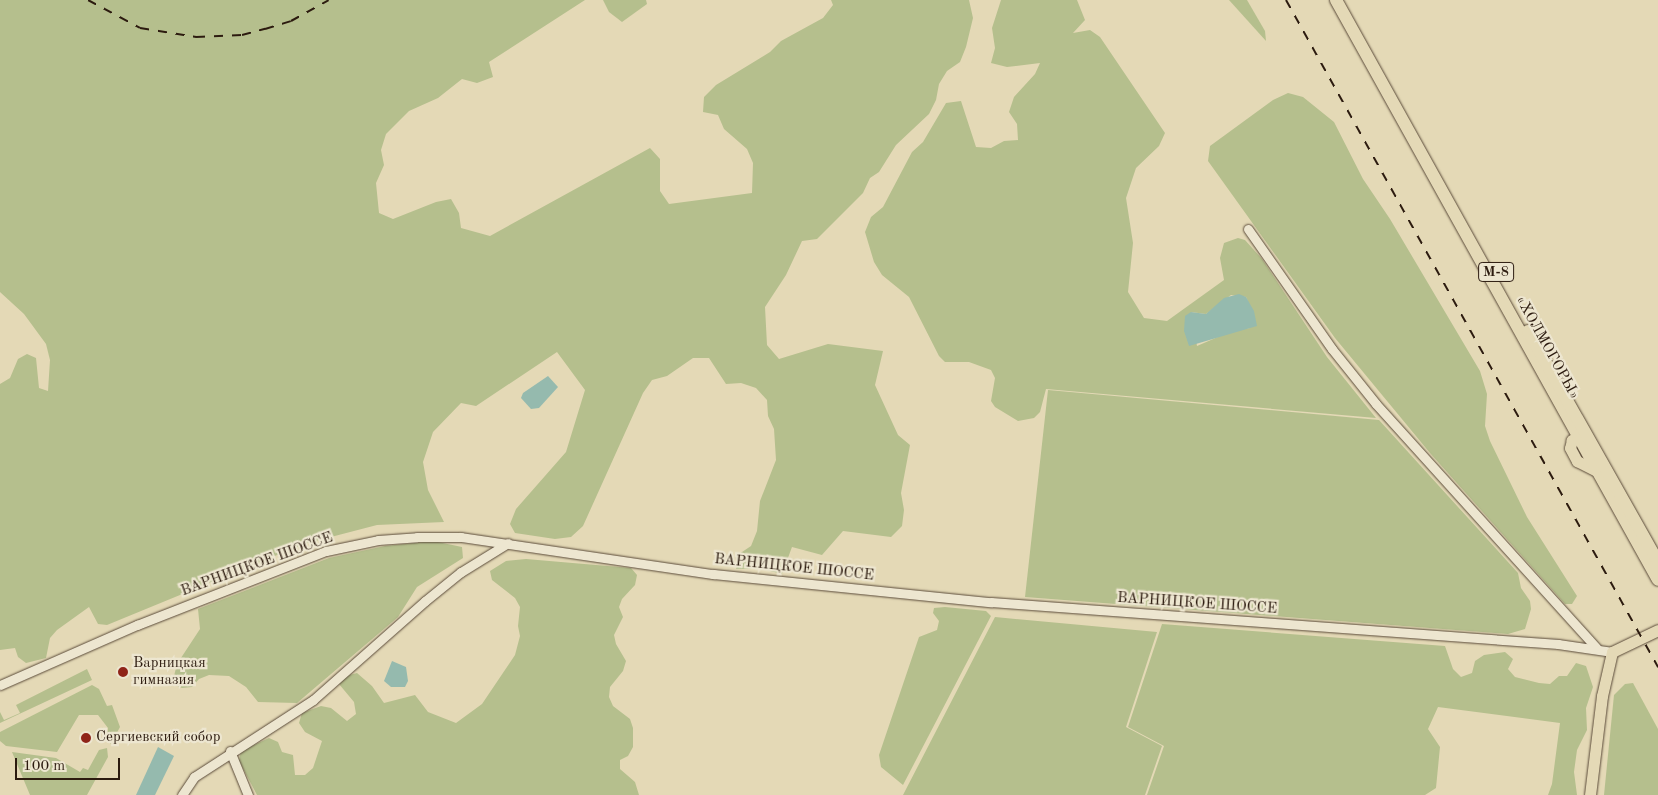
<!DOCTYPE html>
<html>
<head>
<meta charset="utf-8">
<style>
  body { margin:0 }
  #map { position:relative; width:1658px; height:795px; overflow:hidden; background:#e4d9b6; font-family:"Old Standard TT",serif }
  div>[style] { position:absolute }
  .green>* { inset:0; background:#b5bf8d }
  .water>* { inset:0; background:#95baae }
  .roads { filter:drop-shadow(0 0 1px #5a4a39) drop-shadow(0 0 1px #5a4a39) }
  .minor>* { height:9px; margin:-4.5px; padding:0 4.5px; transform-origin:4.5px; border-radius:4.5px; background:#ede6d0 }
  .major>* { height:11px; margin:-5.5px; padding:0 5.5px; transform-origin:5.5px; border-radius:5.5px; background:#e4d9b6 }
  .highway>* { height:12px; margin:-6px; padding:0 6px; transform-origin:6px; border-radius:6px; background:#e4d9b6 }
  .rail>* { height:2px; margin-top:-1px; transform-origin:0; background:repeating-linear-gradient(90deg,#2c1b0f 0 9px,transparent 0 18px) }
  .dots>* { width:14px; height:14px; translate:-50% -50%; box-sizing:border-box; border:2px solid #ede6d0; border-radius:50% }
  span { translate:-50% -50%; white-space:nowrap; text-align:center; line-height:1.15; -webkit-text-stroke:4.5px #ede6d0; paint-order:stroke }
  .shield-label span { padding:1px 4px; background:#ede6d0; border:1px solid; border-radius:4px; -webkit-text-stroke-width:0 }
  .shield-label { font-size:14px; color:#2c1b0f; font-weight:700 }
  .street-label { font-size:15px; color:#2c1b0f }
  .poi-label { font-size:15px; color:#2c1b0f }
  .left { translate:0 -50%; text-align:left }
  .scale { position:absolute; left:15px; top:758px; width:105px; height:22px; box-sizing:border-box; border:2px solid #2c1b0f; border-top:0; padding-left:6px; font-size:15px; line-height:18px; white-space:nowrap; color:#2c1b0f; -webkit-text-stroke:4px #ede6d0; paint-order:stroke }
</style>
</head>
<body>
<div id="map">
  <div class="green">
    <i style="clip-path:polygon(0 0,585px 0,489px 62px,493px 77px,477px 83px,462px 79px,438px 98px,409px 111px,386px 134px,381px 150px,384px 165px,376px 183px,379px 213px,393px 219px,436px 202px,451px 199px,459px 213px,461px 228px,490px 236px,650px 148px,660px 159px,660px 191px,669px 204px,752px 193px,753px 163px,747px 149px,724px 129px,718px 115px,703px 112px,704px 97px,716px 85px,770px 52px,781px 41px,823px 18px,833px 5px,831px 0,969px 0,973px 18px,966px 47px,960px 62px,947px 71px,939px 84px,936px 100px,929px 114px,896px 145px,879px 172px,870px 178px,863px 193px,817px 239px,802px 241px,786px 275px,765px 307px,767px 345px,779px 359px,828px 344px,883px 351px,875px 385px,898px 435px,910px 445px,901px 493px,904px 510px,902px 526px,891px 537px,843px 531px,822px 555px,792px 547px,782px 574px,762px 569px,736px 569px,739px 554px,751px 546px,757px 531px,760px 501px,776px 460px,774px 429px,768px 416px,767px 400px,756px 388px,741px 383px,726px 384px,709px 358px,693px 358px,667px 376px,652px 380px,643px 393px,583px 526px,571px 537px,555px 539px,515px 533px,510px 524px,516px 509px,566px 452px,585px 390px,557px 352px,476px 406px,461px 403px,433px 432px,423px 462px,428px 490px,444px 522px,377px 525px,304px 544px,107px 625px,98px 624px,89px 607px,57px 630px,50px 638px,46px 658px,26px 663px,18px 657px,15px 648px,0 650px,0 384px,10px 378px,18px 359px,27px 354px,36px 358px,39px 388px,48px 391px,50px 360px,46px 344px,24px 314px,0 292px)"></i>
    <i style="clip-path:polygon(603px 0,646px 0,647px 4px,622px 22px,609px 12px)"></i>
    <i style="clip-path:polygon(evenodd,1001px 0,1077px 0,1085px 20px,1073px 33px,1090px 30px,1100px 37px,1165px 133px,1159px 146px,1136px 168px,1126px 198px,1133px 243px,1128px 292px,1144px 318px,1167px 321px,1224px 280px,1220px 258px,1224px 243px,1238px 238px,1245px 240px,1262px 259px,1327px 357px,1376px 418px,1046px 389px,1040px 412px,1034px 418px,1018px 421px,995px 407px,991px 401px,995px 378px,991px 370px,969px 362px,945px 362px,939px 356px,909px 297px,882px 275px,874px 262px,865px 232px,871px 217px,883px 207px,912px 152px,923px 142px,946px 103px,961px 101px,976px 147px,991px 148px,1004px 141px,1018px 140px,1017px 124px,1009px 112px,1014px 97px,1035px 74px,1040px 63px,1007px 67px,991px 63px,995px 48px,992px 28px,1001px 0,1231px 295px,1246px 297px,1249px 304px,1250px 328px,1234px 330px,1197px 346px,1191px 312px,1206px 314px,1231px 295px)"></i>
    <i style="clip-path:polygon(1229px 0,1247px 0,1265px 31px,1266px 41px)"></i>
    <i style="clip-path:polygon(1288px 93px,1303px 97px,1334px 122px,1363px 179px,1390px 219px,1480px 371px,1487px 394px,1485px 426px,1490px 441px,1527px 517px,1577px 596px,1572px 604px,1565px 604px,1430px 453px,1335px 338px,1208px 161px,1210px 146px,1273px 100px)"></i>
    <i style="clip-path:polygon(1048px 390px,1379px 420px,1518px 573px,1521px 588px,1530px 601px,1531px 609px,1525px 629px,1508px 634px,1025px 597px)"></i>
    <i style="clip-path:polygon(433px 541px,462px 547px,463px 558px,417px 587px,398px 617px,297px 703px,258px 702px,246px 687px,229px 676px,209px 675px,199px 679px,192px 687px,182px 688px,172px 684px,177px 664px,200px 629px,198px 609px,329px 558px,385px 546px)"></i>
    <i style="clip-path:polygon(526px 559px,631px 568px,637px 575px,635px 585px,622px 599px,619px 607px,623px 617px,614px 635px,616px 644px,626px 661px,623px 671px,610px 687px,609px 697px,613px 706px,630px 719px,633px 728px,633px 747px,628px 756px,620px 760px,620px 769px,635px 782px,639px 795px,257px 795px,239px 761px,241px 751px,269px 738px,278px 742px,282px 752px,293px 755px,295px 775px,305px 775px,313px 768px,322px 741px,305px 732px,299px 723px,302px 713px,321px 706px,331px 708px,347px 721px,356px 714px,354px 702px,339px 684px,346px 676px,357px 673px,372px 686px,384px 703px,415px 695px,428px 712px,456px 723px,482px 704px,515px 655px,520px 636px,518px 626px,520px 607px,515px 598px,492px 580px,490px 571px,506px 561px)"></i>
    <i style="clip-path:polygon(945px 607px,986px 611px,991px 616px,903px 785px,881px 767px,879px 755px,919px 637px,937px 630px,939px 621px,933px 613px,934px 608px)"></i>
    <i style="clip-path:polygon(995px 617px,1157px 632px,1126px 727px,1162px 746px,1145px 795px,903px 795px)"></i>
    <i style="clip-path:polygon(1162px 624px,1445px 646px,1453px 669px,1461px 677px,1472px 673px,1475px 661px,1484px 655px,1505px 652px,1513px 659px,1508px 669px,1515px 677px,1539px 683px,1550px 684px,1559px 676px,1567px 676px,1576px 663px,1586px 666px,1593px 687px,1586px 708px,1587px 730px,1577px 750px,1574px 772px,1577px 795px,1548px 795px,1552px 784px,1560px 723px,1438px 707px,1428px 729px,1440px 747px,1436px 788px,1425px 795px,1147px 795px,1164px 746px,1128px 727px)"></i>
    <i style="clip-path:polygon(87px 669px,92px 680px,0 723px,0 712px,4px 720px,20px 713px,16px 705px)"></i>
    <i style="clip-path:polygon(1633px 683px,1658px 729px,1658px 795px,1604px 795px,1614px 695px,1625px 684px)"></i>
    <i style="clip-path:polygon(92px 685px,99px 689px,107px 706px,112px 705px,120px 727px,111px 744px,107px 740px,108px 728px,98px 715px,79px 715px,57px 752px,6px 746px,0 741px,0 732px)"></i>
    <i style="clip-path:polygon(107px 748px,108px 757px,87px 795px,30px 795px,12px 752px,56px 758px,80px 772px,83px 768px,88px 770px,99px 750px)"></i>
  </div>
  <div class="water">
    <i style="clip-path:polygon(1239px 294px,1246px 297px,1254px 311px,1257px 326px,1189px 346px,1184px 331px,1185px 316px,1191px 312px,1206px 314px,1224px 298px)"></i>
    <i style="clip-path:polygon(548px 376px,558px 387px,539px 408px,531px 409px,521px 398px,523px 393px)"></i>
    <i style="clip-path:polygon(392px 661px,406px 667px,408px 681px,405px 687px,391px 687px,384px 681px)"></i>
    <i style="clip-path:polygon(158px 747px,174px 756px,155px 795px,136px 795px)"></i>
  </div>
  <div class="roads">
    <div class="minor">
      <i style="left:1248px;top:229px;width:146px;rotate:55deg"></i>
      <i style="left:1332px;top:349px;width:70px;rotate:51.3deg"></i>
      <i style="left:1376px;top:404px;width:330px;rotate:47.9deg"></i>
      <i style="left:0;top:685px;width:150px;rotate:-23.7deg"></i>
      <i style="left:137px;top:625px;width:203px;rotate:-21.4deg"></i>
      <i style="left:326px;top:551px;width:53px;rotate:-11.9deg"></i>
      <i style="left:378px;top:540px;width:39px;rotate:-4deg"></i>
      <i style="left:417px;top:537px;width:44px"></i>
      <i style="left:461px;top:537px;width:255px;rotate:8.4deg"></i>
      <i style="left:713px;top:574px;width:279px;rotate:5.8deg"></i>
      <i style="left:991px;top:602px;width:569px;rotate:4.24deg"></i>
      <i style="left:1558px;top:644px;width:55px;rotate:8.4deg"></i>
      <i style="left:230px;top:751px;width:48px;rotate:67.8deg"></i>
      <i style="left:182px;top:795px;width:22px;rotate:-56deg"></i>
      <i style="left:194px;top:777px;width:142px;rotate:-32.9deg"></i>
      <i style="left:313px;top:700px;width:149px;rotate:-41.5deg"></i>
      <i style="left:425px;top:601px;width:46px;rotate:-38.9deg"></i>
      <i style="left:461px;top:572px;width:55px;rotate:-31.7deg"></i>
    </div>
    <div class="major">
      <i style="left:1587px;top:436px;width:16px;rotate:165deg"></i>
      <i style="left:1572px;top:440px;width:8px;rotate:104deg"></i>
      <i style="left:1570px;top:448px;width:15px;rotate:62deg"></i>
      <i style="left:1577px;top:461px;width:20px;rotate:27deg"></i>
      <i style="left:1590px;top:795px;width:100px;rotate:-83.1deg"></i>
      <i style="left:1602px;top:696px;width:45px;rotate:-77.2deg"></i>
      <i style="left:1612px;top:652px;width:51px;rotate:-25.6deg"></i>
    </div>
    <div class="highway">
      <i style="left:1336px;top:0;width:663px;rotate:60.96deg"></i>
      <i style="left:1528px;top:331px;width:265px;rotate:60.6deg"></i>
    </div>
  </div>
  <div class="rail">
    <i style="left:88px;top:0;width:59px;rotate:28.3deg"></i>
    <i style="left:140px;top:28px;width:57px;rotate:9.1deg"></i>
    <i style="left:196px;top:37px;width:46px;rotate:-2.5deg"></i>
    <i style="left:242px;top:35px;width:24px;rotate:-15deg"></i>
    <i style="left:265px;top:29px;width:27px;rotate:-17deg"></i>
    <i style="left:291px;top:21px;width:43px;rotate:-28.9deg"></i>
    <i style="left:1286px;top:0;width:764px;rotate:60.85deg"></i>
  </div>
  <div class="dots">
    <i style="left:123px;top:672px;background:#8f2418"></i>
    <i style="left:86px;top:738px;background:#8f2418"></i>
  </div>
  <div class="shield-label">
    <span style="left:1496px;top:272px">М-8</span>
  </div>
  <div class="street-label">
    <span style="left:1547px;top:348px;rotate:61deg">«ХОЛМОГОРЫ»</span>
    <span style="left:257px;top:565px;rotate:-20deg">ВАРНИЦКОЕ ШОССЕ</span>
    <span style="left:794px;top:568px;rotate:6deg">ВАРНИЦКОЕ ШОССЕ</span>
    <span style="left:1197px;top:604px;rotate:4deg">ВАРНИЦКОЕ ШОССЕ</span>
  </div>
  <div class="poi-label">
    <span class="left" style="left:133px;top:672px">Варницкая<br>гимназия</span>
    <span class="left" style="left:96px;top:738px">Сергиевский собор</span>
  </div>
  <div class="scale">100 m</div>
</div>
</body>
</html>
